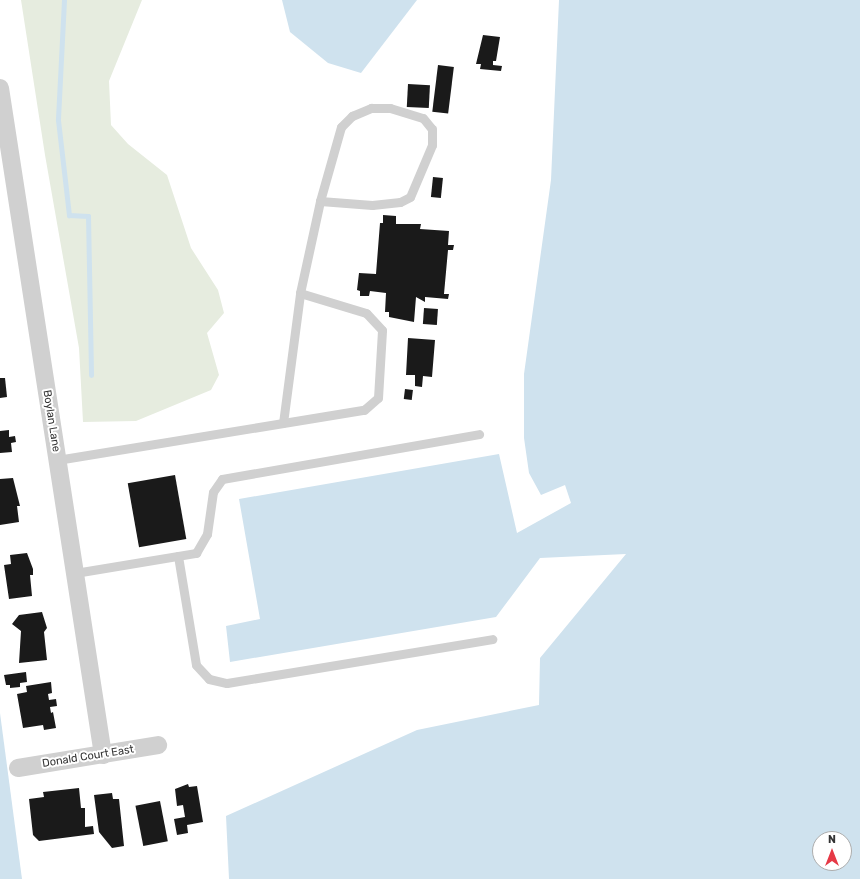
<!DOCTYPE html>
<html>
<head>
<meta charset="utf-8">
<style>
  body { margin:0 }
  #map { position:relative; width:860px; height:879px; overflow:hidden; background:#fff; font-family:Rubik,sans-serif }
  div>[style] { position:absolute }
  .green>* { inset:0; background:#e6ecdf }
  .water>* { inset:0; background:#cfe2ee }
  .stream>* { height:5px; margin:-2.5px; padding:0 2.5px; transform-origin:2.5px; border-radius:2.5px; background:#cfe2ee }
  .building>* { inset:0; background:#1a1a1a; transform-origin:0 0 }
  .lane>* { height:9px; margin:-4.5px; padding:0 4.5px; transform-origin:4.5px; border-radius:4.5px; background:#d0d0d0 }
  .street>* { height:18px; margin:-9px; padding:0 9px; transform-origin:9px; border-radius:9px; background:#d0d0d0 }
  span { translate:-50% -50%; white-space:nowrap; text-align:center; line-height:1.15; -webkit-text-stroke:4px #fff; paint-order:stroke }
  .street-label { font-size:11px; color:#333 }
  .north { position:absolute; left:812px; top:831px; width:40px; height:40px; box-sizing:border-box; background:#fff; border:1px solid #adadad; border-radius:50%; rotate:0deg; font-size:11px; font-weight:700; line-height:16px; text-align:center; color:#333 }
  .north::after { content:''; display:block; margin:auto; width:14px; height:18px; background:#e63946; clip-path:polygon(50% 0,100% 100%,50% 72%,0 100%) }
</style>
</head>
<body>
<div id="map">
  <div class="green">
    <i style="clip-path:polygon(21px 0,142px 0,109px 81px,111px 125px,128px 144px,167px 175px,191px 248px,218px 290px,224px 313px,207px 333px,219px 375px,211px 390px,136px 421px,83px 422px,79px 348px,45px 155px)"></i>
  </div>
  <div class="water">
    <i style="clip-path:polygon(282px 0,417px 0,361px 73px,328px 63px,290px 32px)"></i>
    <i style="clip-path:polygon(evenodd,559px 0,860px 0,860px 879px,229px 879px,226px 816px,417px 730px,539px 705px,540px 658px,626px 554px,540px 558px,496px 617px,230px 662px,226px 626px,260px 619px,239px 499px,499px 454px,517px 533px,571px 503px,565px 485px,541px 495px,529px 473px,524px 438px,524px 374px,551px 180px,559px 0,820px 839px,844px 839px,844px 863px,820px 863px,820px 839px)"></i>
    <i style="clip-path:polygon(0 713px,22px 879px,0 879px)"></i>
  </div>
  <div class="stream">
    <i style="left:64px;top:0;width:120px;rotate:92.9deg"></i>
    <i style="left:58px;top:120px;width:96px;rotate:83.4deg"></i>
    <i style="left:69px;top:215px;width:19px;rotate:3deg"></i>
    <i style="left:88px;top:216px;width:159px;rotate:88.9deg"></i>
  </div>
  <div class="building">
    <i style="clip-path:polygon(483px 35px,500px 37px,496px 61px,493px 61px,493px 65px,502px 66px,501px 71px,480px 69px,481px 64px,476px 64px)"></i>
    <i style="left:438px;top:65px;width:16px;height:47px;rotate:7deg"></i>
    <i style="left:408px;top:84px;width:22px;height:23px;rotate:3deg"></i>
    <i style="left:433px;top:177px;width:10px;height:20px;rotate:6deg"></i>
    <i style="clip-path:polygon(383px 215px,396px 216px,396px 224px,421px 224px,420px 229px,449px 231px,448px 245px,454px 245px,453px 250px,448px 250px,444px 294px,449px 294px,448px 299px,425px 297px,425px 302px,416px 297px,414px 322px,389px 317px,389px 312px,385px 312px,386px 293px,370px 291px,369px 296px,360px 296px,360px 291px,357px 290px,359px 273px,376px 274px,380px 223px,383px 223px)"></i>
    <i style="left:424px;top:308px;width:14px;height:16px;rotate:4deg"></i>
    <i style="clip-path:polygon(408px 338px,435px 340px,432px 377px,423px 376px,422px 387px,415px 386px,415px 375px,406px 375px)"></i>
    <i style="clip-path:polygon(0 378px,5px 378px,7px 397px,0 398px)"></i>
    <i style="left:405px;top:389px;width:8px;height:10px;rotate:7deg"></i>
    <i style="clip-path:polygon(9px 430px,9px 437px,15px 436px,16px 442px,11px 443px,12px 452px,0 453px,0 431px)"></i>
    <i style="left:175px;top:475px;width:65px;height:48px;rotate:80deg"></i>
    <i style="clip-path:polygon(13px 478px,20px 506px,17px 506px,19px 522px,0 525px,0 479px)"></i>
    <i style="clip-path:polygon(27px 553px,33px 569px,33px 575px,30px 575px,32px 596px,9px 599px,4px 565px,11px 564px,10px 555px)"></i>
    <i style="clip-path:polygon(42px 612px,47px 628px,44px 632px,47px 660px,19px 663px,21px 631px,12px 624px,19px 615px)"></i>
    <i style="clip-path:polygon(26px 672px,27px 682px,20px 683px,20px 687px,10px 688px,10px 685px,6px 685px,4px 675px)"></i>
    <i style="clip-path:polygon(51px 682px,52px 693px,48px 694px,49px 700px,56px 699px,57px 706px,50px 707px,51px 713px,53px 712px,56px 728px,44px 730px,43px 725px,23px 728px,17px 694px,27px 692px,26px 686px)"></i>
    <i style="clip-path:polygon(188px 784px,189px 787px,197px 786px,203px 822px,187px 825px,188px 833px,177px 835px,174px 819px,185px 817px,183px 805px,177px 806px,175px 789px)"></i>
    <i style="clip-path:polygon(79px 788px,81px 808px,85px 808px,85px 827px,93px 826px,94px 834px,39px 841px,33px 835px,29px 799px,44px 797px,43px 792px)"></i>
    <i style="clip-path:polygon(112px 793px,113px 799px,119px 799px,124px 846px,112px 848px,99px 832px,94px 795px)"></i>
    <i style="left:160px;top:801px;width:41px;height:25px;rotate:79deg"></i>
  </div>
  <div class="lane">
    <i style="left:283px;top:423px;width:131px;rotate:-82.5deg"></i>
    <i style="left:57px;top:460px;width:311px;rotate:-9.3deg"></i>
    <i style="left:364px;top:410px;width:18px;rotate:-41deg"></i>
    <i style="left:378px;top:398px;width:68px;rotate:-86.6deg"></i>
    <i style="left:382px;top:330px;width:23px;rotate:-133deg"></i>
    <i style="left:366px;top:313px;width:69px;rotate:-163.1deg"></i>
    <i style="left:300px;top:293px;width:94px;rotate:-77.7deg"></i>
    <i style="left:320px;top:201px;width:77px;rotate:-74.2deg"></i>
    <i style="left:341px;top:127px;width:16px;rotate:-45deg"></i>
    <i style="left:352px;top:116px;width:21px;rotate:-23deg"></i>
    <i style="left:371px;top:108px;width:19px"></i>
    <i style="left:390px;top:108px;width:34px;rotate:17deg"></i>
    <i style="left:423px;top:118px;width:14px;rotate:51deg"></i>
    <i style="left:432px;top:129px;width:16px;rotate:90deg"></i>
    <i style="left:432px;top:145px;width:56px;rotate:112.9deg"></i>
    <i style="left:410px;top:197px;width:11px;rotate:153deg"></i>
    <i style="left:400px;top:202px;width:28px;rotate:174deg"></i>
    <i style="left:372px;top:205px;width:52px;rotate:-175.6deg"></i>
    <i style="left:178px;top:556px;width:110px;rotate:80.6deg"></i>
    <i style="left:196px;top:665px;width:19px;rotate:47deg"></i>
    <i style="left:209px;top:679px;width:18px;rotate:13deg"></i>
    <i style="left:227px;top:683px;width:269px;rotate:-9.4deg"></i>
    <i style="left:75px;top:573px;width:123px;rotate:-9.4deg"></i>
    <i style="left:196px;top:553px;width:22px;rotate:-60deg"></i>
    <i style="left:207px;top:534px;width:42px;rotate:-81.9deg"></i>
    <i style="left:213px;top:492px;width:16px;rotate:-55deg"></i>
    <i style="left:222px;top:479px;width:261px;rotate:-9.9deg"></i>
  </div>
  <div class="street">
    <i style="left:0;top:88px;width:675px;rotate:81.22deg"></i>
    <i style="left:18px;top:768px;width:142px;rotate:-9.3deg"></i>
  </div>
  <div class="street-label">
    <span style="left:51px;top:421px;rotate:81deg">Boylan Lane</span>
    <span style="left:88px;top:757px;rotate:-9deg">Donald Court East</span>
  </div>
  <div class="north">N</div>
</div>
</body>
</html>
